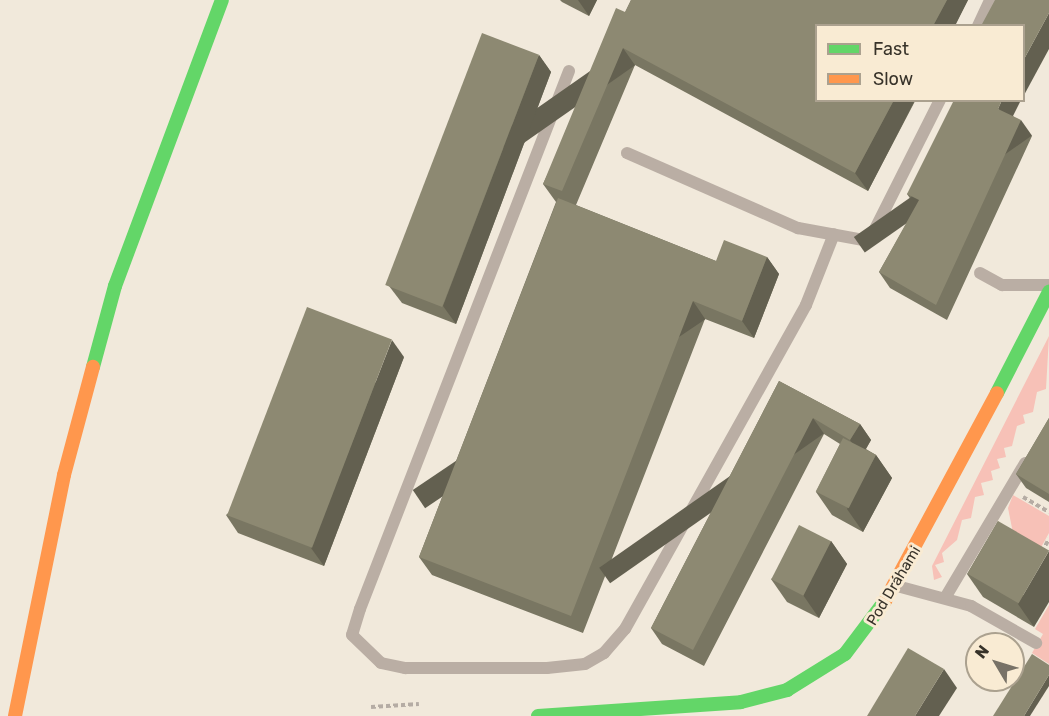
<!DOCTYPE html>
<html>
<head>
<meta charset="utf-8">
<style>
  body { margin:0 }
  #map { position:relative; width:1049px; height:716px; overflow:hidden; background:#f1e9db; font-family:Rubik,sans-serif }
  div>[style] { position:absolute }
  .green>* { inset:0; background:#f7c1b7 }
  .path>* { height:4px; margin-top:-2px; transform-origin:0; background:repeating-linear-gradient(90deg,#b5aca4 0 4.5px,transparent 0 7.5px) }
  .lane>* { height:12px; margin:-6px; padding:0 6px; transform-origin:6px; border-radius:6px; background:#baaea4 }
  .fast>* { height:14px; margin:-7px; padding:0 7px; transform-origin:7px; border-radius:7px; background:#63d668 }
  .slow>* { height:14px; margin:-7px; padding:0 7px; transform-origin:7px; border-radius:7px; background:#ff974d }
  .wall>* { inset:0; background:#797662 }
  .shaded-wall>* { inset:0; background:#636050; transform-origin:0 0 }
  .building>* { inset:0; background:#8d8972; transform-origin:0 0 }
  span { translate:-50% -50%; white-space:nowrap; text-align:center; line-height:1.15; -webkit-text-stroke:6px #f9ebd3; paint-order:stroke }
  .street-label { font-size:15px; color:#373229 }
  .legend { position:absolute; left:815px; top:24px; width:210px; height:78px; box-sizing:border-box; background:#f9ebd3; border:2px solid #aba18f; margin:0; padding:8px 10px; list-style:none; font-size:18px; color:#373229 }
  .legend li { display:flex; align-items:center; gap:12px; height:30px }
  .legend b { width:30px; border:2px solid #aba18f }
  .north { position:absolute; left:965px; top:632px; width:60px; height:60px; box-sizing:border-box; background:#f9ebd3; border:2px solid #aba18f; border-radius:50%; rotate:308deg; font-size:16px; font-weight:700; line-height:24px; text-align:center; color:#373229 }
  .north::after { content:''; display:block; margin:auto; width:21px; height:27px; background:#787267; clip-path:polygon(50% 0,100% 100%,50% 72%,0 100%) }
</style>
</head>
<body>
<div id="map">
  <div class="green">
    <i style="clip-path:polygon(1049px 336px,1046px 389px,1037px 392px,1033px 412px,1023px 415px,1025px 423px,1017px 426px,1012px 446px,1004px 448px,1006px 457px,997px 459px,1000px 468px,991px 471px,993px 480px,981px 483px,984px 495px,975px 497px,971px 518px,962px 520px,957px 540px,942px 553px,944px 562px,935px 565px,942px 577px,934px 580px,932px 566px)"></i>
    <i style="clip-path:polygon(1013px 495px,1049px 516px,1049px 533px,1039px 551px,1013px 533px,1008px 508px)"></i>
    <i style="clip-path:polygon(1049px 605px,1049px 664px,1032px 653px,1043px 634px,1035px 629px)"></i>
  </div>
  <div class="path">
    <i style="left:1023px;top:497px;width:30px;rotate:30deg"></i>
    <i style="left:1042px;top:552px;width:15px;rotate:-62deg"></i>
    <i style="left:371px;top:707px;width:48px;rotate:-3.6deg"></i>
  </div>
  <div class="lane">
    <i style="left:978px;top:26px;width:29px;rotate:-65deg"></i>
    <i style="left:569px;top:71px;width:577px;rotate:111.23deg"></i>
    <i style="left:360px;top:609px;width:27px;rotate:107deg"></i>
    <i style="left:352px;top:635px;width:40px;rotate:44deg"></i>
    <i style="left:381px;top:663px;width:25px;rotate:12deg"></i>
    <i style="left:405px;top:668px;width:142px"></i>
    <i style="left:547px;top:668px;width:38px;rotate:-6deg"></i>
    <i style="left:585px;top:664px;width:22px;rotate:-30deg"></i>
    <i style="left:604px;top:653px;width:32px;rotate:-49deg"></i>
    <i style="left:625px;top:629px;width:371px;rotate:-60.8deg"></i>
    <i style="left:806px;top:305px;width:76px;rotate:-68.5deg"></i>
    <i style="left:627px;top:153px;width:187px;rotate:23.7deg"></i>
    <i style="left:798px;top:228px;width:72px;rotate:10.4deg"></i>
    <i style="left:869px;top:241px;width:158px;rotate:-63.3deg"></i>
    <i style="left:980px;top:273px;width:25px;rotate:29deg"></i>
    <i style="left:1002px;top:285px;width:46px"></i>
    <i style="left:897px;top:586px;width:77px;rotate:15.1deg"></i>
    <i style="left:971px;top:606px;width:75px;rotate:29.6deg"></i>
    <i style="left:945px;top:598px;width:157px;rotate:-59.3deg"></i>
  </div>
  <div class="fast">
    <i style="left:93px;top:367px;width:84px;rotate:-74.8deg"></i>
    <i style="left:115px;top:286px;width:305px;rotate:-69.5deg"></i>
    <i style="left:997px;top:393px;width:114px;rotate:-62.8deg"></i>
    <i style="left:538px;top:716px;width:203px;rotate:-3.9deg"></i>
    <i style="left:741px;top:702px;width:48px;rotate:-14.6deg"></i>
    <i style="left:787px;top:690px;width:68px;rotate:-31.8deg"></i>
    <i style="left:845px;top:654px;width:66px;rotate:-53deg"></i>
  </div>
  <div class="slow">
    <i style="left:885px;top:601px;width:236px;rotate:-61.7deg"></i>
    <i style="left:15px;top:716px;width:246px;rotate:-78.5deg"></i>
    <i style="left:64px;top:475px;width:112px;rotate:-75deg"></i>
  </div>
  <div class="wall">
    <i style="clip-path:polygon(560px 0,597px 0,589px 16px,562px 2px)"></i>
    <i style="clip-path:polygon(631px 0,968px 0,868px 191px,635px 65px,576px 205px,716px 261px,767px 257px,779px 274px,754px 338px,705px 319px,583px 633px,432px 575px,419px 557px,556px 202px,543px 184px)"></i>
    <i style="clip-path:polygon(539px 55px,551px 72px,456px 324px,402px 303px,389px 286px)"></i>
    <i style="clip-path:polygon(1013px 116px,1032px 136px,947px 320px,890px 288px,879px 272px,916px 207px,907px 194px)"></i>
    <i style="clip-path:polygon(404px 357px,324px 566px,238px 533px,226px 515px)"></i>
    <i style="clip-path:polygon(779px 381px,860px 424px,871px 440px,866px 449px,876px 455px,892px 478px,863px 532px,832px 515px,816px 492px,840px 444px,824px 434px,704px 666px,662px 644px,651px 628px)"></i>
    <i style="clip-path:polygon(1049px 418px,1049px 502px,1026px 488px,1016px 474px)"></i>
    <i style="clip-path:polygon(998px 521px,1034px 627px,983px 597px,967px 574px)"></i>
    <i style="clip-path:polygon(831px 541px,847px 564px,819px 618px,787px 602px,771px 579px)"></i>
  </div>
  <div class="shaded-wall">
    <i style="clip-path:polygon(578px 0,597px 0,589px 16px)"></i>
    <i style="clip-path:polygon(947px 0,968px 0,955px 26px,933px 26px)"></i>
    <i style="clip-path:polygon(1049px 13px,1049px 49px,1023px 97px,1023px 61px)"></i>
    <i style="left:623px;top:48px;width:21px;height:155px;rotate:55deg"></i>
    <i style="clip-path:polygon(539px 55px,551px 72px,456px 324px,443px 306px)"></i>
    <i style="clip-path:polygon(894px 100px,915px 100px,868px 191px,855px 173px)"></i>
    <i style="clip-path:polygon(1002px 100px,1021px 100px,1009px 124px,998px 109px)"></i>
    <i style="left:1021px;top:120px;width:19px;height:204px;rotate:55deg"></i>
    <i style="clip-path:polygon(767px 257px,779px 274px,754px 338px,742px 321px)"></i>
    <i style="left:693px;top:301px;width:22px;height:338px;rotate:56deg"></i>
    <i style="clip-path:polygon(392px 340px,404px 357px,324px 566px,311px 548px)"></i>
    <i style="left:813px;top:418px;width:19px;height:261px;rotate:55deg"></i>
    <i style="clip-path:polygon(860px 424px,871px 440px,861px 457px,850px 440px)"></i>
    <i style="clip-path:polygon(876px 455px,892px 478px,863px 532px,847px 509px)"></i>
    <i style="clip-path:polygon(831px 541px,847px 564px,819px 618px,803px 595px)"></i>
    <i style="clip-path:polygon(1049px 551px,1049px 602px,1034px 627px,1018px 604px)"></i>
    <i style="clip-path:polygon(944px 669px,957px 688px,939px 716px,915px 716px)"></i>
    <i style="clip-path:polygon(1049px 675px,1049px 686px,1030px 716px,1024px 716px)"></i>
  </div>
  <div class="building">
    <i style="clip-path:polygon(631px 0,947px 0,933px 26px,816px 26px,816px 100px,894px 100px,855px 173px,623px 48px,562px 191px,543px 184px,616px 8px,625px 12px)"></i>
    <i style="clip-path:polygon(995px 0,1049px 0,1049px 13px,1023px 61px,1023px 26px,981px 26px)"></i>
    <i style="left:482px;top:33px;width:61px;height:270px;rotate:21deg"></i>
    <i style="clip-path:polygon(954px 100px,1002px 100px,998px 109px,1021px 120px,936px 305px,879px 272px,919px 200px,907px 194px)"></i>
    <i style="clip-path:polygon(558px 198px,716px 261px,724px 240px,767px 257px,742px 321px,693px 301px,571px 616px,419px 557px)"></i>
    <i style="left:307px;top:307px;width:91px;height:223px;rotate:21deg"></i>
    <i style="clip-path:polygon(779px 381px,860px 424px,850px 440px,813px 418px,693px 650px,651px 628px)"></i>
    <i style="clip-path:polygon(1049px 418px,1049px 494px,1016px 474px)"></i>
    <i style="left:843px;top:438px;width:37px;height:60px;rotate:27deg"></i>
    <i style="left:998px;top:521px;width:59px;height:61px;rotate:30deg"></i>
    <i style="left:799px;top:525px;width:36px;height:61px;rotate:27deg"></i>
    <i style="clip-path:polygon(908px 648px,944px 669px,915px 716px,867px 716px)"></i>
    <i style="clip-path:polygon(1032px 654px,1049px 665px,1049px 675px,1024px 716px,993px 716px)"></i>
  </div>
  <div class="street-label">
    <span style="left:894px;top:586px;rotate:-59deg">Pod Dráhami</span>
  </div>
  <ul class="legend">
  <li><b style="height:8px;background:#63d668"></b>Fast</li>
  <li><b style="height:8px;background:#ff974d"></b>Slow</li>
  </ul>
  <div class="north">N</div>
</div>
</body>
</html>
